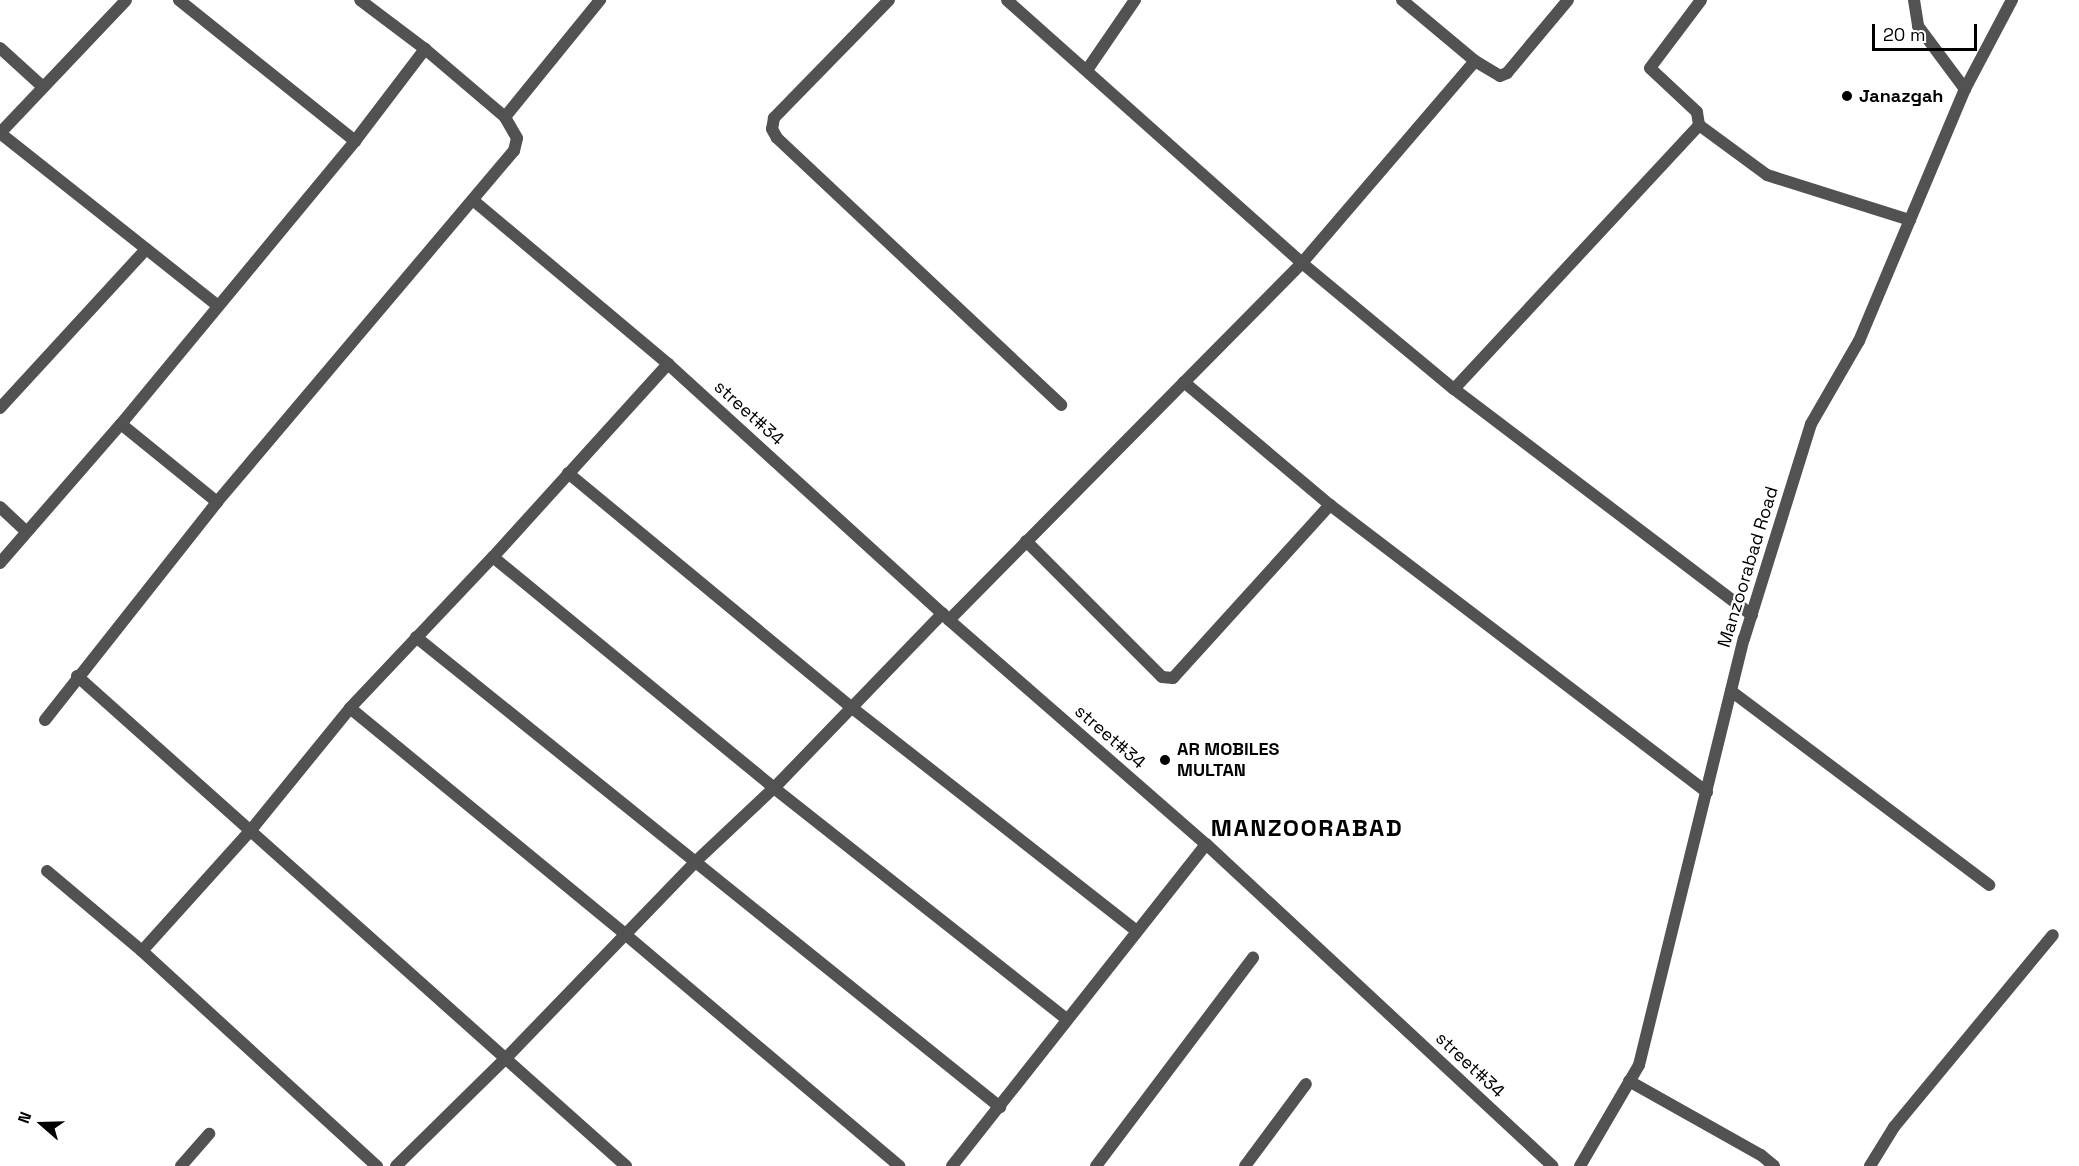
<!DOCTYPE html>
<html>
<head>
<meta charset="utf-8">
<style>
  body { margin:0 }
  #map { position:relative; width:2079px; height:1166px; overflow:hidden; background:#fff; font-family:"Space Grotesk",sans-serif }
  div>[style] { position:absolute }
  .minor>* { height:12px; margin:-6px; padding:0 6px; transform-origin:6px; border-radius:6px; background:#525252 }
  .dots>* { width:16px; height:16px; translate:-50% -50%; box-sizing:border-box; border:3px solid #fff; border-radius:50% }
  span { translate:-50% -50%; white-space:nowrap; text-align:center; line-height:1.15; -webkit-text-stroke:4.5px #fff; paint-order:stroke }
  .poi-label { font-size:18px; color:#000; font-weight:700 }
  .left { translate:0 -50%; text-align:left }
  .street-label { font-size:18px; color:#000 }
  .district-label { font-size:24px; color:#000; font-weight:700; letter-spacing:1.5px }
  .north { position:absolute; left:12px; top:1094px; width:60px; height:60px; -webkit-text-stroke:4px #fff; paint-order:stroke; rotate:290deg; font-size:16px; font-weight:700; line-height:24px; text-align:center; color:#000 }
  .north::after { content:''; display:block; margin:auto; width:21px; height:27px; background:#000; clip-path:polygon(50% 0,100% 100%,50% 72%,0 100%) }
  .scale { position:absolute; left:1872px; top:24px; width:105px; height:27px; box-sizing:border-box; border:3px solid #000; border-top:0; padding-left:8px; font-size:18px; line-height:21px; white-space:nowrap; color:#000; -webkit-text-stroke:4px #fff; paint-order:stroke }
</style>
</head>
<body>
<div id="map">
  <div class="minor">
    <i style="left:179px;top:0;width:226px;rotate:38.7deg"></i>
    <i style="left:889px;top:0;width:165px;rotate:134.3deg"></i>
    <i style="left:774px;top:118px;width:11px;rotate:100deg"></i>
    <i style="left:772px;top:129px;width:10px;rotate:61deg"></i>
    <i style="left:777px;top:138px;width:390px;rotate:43.2deg"></i>
    <i style="left:1402px;top:0;width:95px;rotate:39.9deg"></i>
    <i style="left:1475px;top:61px;width:266px;rotate:130.6deg"></i>
    <i style="left:1302px;top:263px;width:197px;rotate:39.7deg"></i>
    <i style="left:1454px;top:389px;width:360px;rotate:-47.1deg"></i>
    <i style="left:1699px;top:125px;width:84px;rotate:36.3deg"></i>
    <i style="left:1767px;top:175px;width:150px;rotate:17.5deg"></i>
    <i style="left:1914px;top:0;width:26px;rotate:81deg"></i>
    <i style="left:1918px;top:26px;width:79px;rotate:53.3deg"></i>
    <i style="left:0;top:48px;width:58px;rotate:42.2deg"></i>
    <i style="left:1475px;top:61px;width:29px;rotate:31deg"></i>
    <i style="left:1500px;top:76px;width:8px;rotate:-23deg"></i>
    <i style="left:1507px;top:73px;width:95px;rotate:-50.1deg"></i>
    <i style="left:1087px;top:70px;width:85px;rotate:-55.6deg"></i>
    <i style="left:505px;top:117px;width:151px;rotate:-50.9deg"></i>
    <i style="left:1699px;top:125px;width:13px;rotate:-99deg"></i>
    <i style="left:1697px;top:112px;width:64px;rotate:-136.9deg"></i>
    <i style="left:1650px;top:68px;width:85px;rotate:-53.1deg"></i>
    <i style="left:0;top:133px;width:278px;rotate:38.4deg"></i>
    <i style="left:0;top:133px;width:183px;rotate:-46.5deg"></i>
    <i style="left:474px;top:201px;width:253px;rotate:40deg"></i>
    <i style="left:668px;top:364px;width:380px;rotate:42.3deg"></i>
    <i style="left:949px;top:620px;width:341px;rotate:41.1deg"></i>
    <i style="left:1206px;top:844px;width:473px;rotate:42.9deg"></i>
    <i style="left:1454px;top:389px;width:374px;rotate:37.2deg"></i>
    <i style="left:0;top:408px;width:216px;rotate:-47.4deg"></i>
    <i style="left:121px;top:424px;width:124px;rotate:39.1deg"></i>
    <i style="left:568px;top:473px;width:367px;rotate:39.6deg"></i>
    <i style="left:851px;top:707px;width:361px;rotate:38.1deg"></i>
    <i style="left:1330px;top:505px;width:474px;rotate:37.3deg"></i>
    <i style="left:0;top:507px;width:35px;rotate:43deg"></i>
    <i style="left:1026px;top:541px;width:192px;rotate:45deg"></i>
    <i style="left:1162px;top:677px;width:11px;rotate:5deg"></i>
    <i style="left:1173px;top:678px;width:234px;rotate:-47.8deg"></i>
    <i style="left:1330px;top:505px;width:191px;rotate:-139.9deg"></i>
    <i style="left:493px;top:557px;width:364px;rotate:39.4deg"></i>
    <i style="left:774px;top:788px;width:373px;rotate:38.3deg"></i>
    <i style="left:0;top:563px;width:184px;rotate:-49deg"></i>
    <i style="left:121px;top:424px;width:367px;rotate:-50.4deg"></i>
    <i style="left:355px;top:141px;width:116px;rotate:-52.7deg"></i>
    <i style="left:949px;top:620px;width:502px;rotate:-45.32deg"></i>
    <i style="left:1302px;top:263px;width:395px;rotate:-138.3deg"></i>
    <i style="left:416px;top:637px;width:750px;rotate:38.83deg"></i>
    <i style="left:77px;top:676px;width:736px;rotate:41.75deg"></i>
    <i style="left:1731px;top:691px;width:323px;rotate:36.9deg"></i>
    <i style="left:350px;top:708px;width:357px;rotate:39.4deg"></i>
    <i style="left:626px;top:935px;width:358px;rotate:40.2deg"></i>
    <i style="left:45px;top:720px;width:278px;rotate:-51.7deg"></i>
    <i style="left:217px;top:502px;width:460px;rotate:-49.8deg"></i>
    <i style="left:514px;top:151px;width:13px;rotate:-77deg"></i>
    <i style="left:517px;top:138px;width:24px;rotate:-120deg"></i>
    <i style="left:505px;top:117px;width:105px;rotate:-139.6deg"></i>
    <i style="left:425px;top:49px;width:81px;rotate:-143deg"></i>
    <i style="left:47px;top:871px;width:124px;rotate:40.1deg"></i>
    <i style="left:142px;top:951px;width:319px;rotate:42.5deg"></i>
    <i style="left:142px;top:951px;width:163px;rotate:-48deg"></i>
    <i style="left:251px;top:830px;width:157px;rotate:-50.9deg"></i>
    <i style="left:350px;top:708px;width:208px;rotate:-46.6deg"></i>
    <i style="left:493px;top:557px;width:261px;rotate:-47.8deg"></i>
    <i style="left:1629px;top:1081px;width:151px;rotate:29.3deg"></i>
    <i style="left:1761px;top:1155px;width:17px;rotate:40deg"></i>
    <i style="left:181px;top:1166px;width:43px;rotate:-48.8deg"></i>
    <i style="left:396px;top:1166px;width:154px;rotate:-44.5deg"></i>
    <i style="left:506px;top:1058px;width:271px;rotate:-46deg"></i>
    <i style="left:694px;top:863px;width:110px;rotate:-43.2deg"></i>
    <i style="left:774px;top:788px;width:243px;rotate:-46deg"></i>
    <i style="left:952px;top:1166px;width:410px;rotate:-51.7deg"></i>
    <i style="left:1096px;top:1166px;width:261px;rotate:-53deg"></i>
    <i style="left:1245px;top:1166px;width:102px;rotate:-53.4deg"></i>
    <i style="left:1580px;top:1166px;width:117px;rotate:-59.7deg"></i>
    <i style="left:1639px;top:1065px;width:439px;rotate:-76.2deg"></i>
    <i style="left:1744px;top:639px;width:225px;rotate:-72.7deg"></i>
    <i style="left:1811px;top:424px;width:96px;rotate:-60deg"></i>
    <i style="left:1859px;top:341px;width:273px;rotate:-67.2deg"></i>
    <i style="left:1965px;top:89px;width:101px;rotate:-62.2deg"></i>
    <i style="left:1870px;top:1166px;width:46px;rotate:-58.4deg"></i>
    <i style="left:1894px;top:1127px;width:249px;rotate:-50.4deg"></i>
  </div>
  <div class="dots">
    <i style="left:1847px;top:96px;background:#000"></i>
    <i style="left:1165px;top:760px;background:#000"></i>
  </div>
  <div class="poi-label">
    <span class="left" style="left:1859px;top:96px">Janazgah</span>
    <span class="left" style="left:1177px;top:760px">AR MOBILES<br>MULTAN</span>
  </div>
  <div class="street-label">
    <span style="left:749px;top:413px;rotate:42deg">street#34</span>
    <span style="left:1748px;top:567px;rotate:-73deg">Manzoorabad Road</span>
    <span style="left:1110px;top:737px;rotate:41deg">street#34</span>
    <span style="left:1470px;top:1065px;rotate:43deg">street#34</span>
  </div>
  <div class="district-label">
    <span style="left:1307px;top:828px">MANZOORABAD</span>
  </div>
  <div class="north">N</div>
  <div class="scale">20 m</div>
</div>
</body>
</html>
